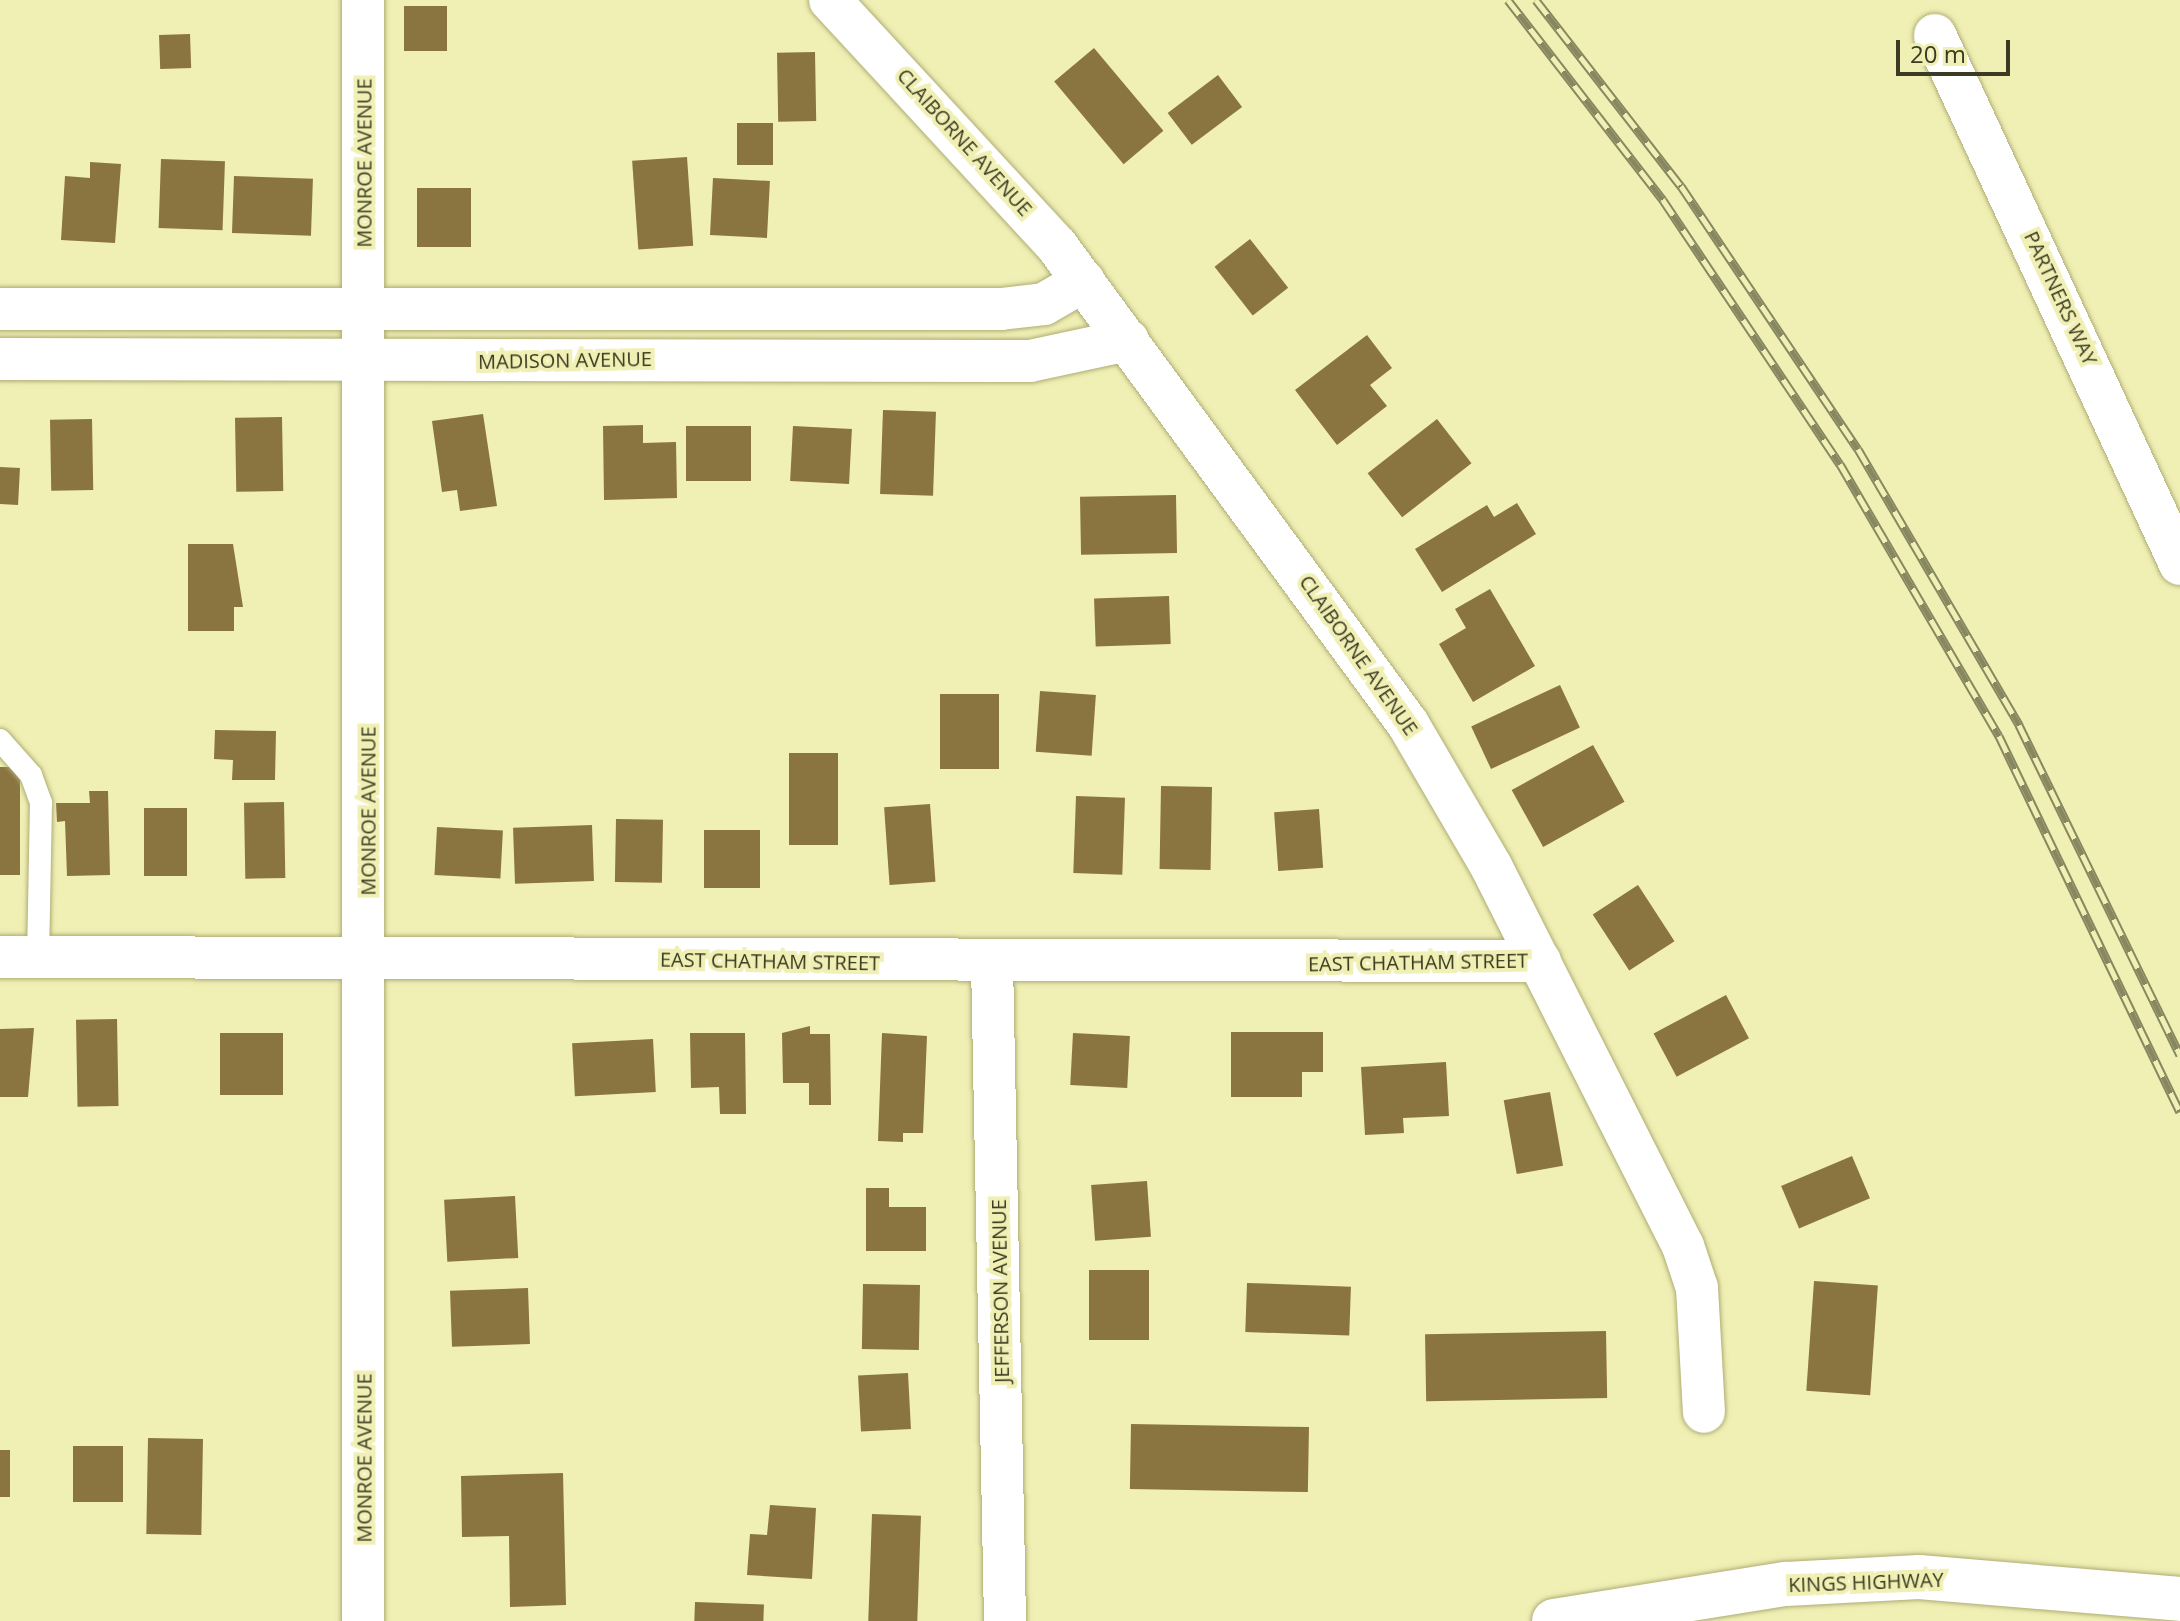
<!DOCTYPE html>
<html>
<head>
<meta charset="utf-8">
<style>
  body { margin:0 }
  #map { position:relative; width:2180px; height:1621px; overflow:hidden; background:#f0efb4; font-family:"Open Sans",sans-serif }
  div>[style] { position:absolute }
  .building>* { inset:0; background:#8a7440; transform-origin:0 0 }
  .roads { filter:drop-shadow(0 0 2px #aead74) drop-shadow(0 0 2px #aead74) }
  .service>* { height:22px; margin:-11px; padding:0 11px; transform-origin:11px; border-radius:11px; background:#fff }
  .minor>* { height:42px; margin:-21px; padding:0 21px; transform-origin:21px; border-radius:21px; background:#fff }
  .primary>* { height:44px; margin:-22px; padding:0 22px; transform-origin:22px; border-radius:22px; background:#fff }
  .rail>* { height:9px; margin-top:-4.5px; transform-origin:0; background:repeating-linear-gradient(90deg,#f0efb4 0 18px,#878760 0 36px); box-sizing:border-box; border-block:2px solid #878760 }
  span { translate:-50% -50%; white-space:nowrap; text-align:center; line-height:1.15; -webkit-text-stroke:8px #f0efb4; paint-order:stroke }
  .street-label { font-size:20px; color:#3b3b23 }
  .scale { position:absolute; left:1896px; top:40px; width:114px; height:36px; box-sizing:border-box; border:4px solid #3b3b23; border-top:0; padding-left:10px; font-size:24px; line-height:28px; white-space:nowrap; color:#3b3b23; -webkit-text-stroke:6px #f0efb4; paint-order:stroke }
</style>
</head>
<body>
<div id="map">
  <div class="building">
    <i style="left:447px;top:6px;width:45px;height:43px;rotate:90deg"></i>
    <i style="left:190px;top:34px;width:34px;height:31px;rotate:88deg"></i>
    <i style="left:1094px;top:48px;width:108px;height:52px;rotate:50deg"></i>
    <i style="left:815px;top:52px;width:69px;height:38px;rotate:89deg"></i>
    <i style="left:1218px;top:75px;width:40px;height:63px;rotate:53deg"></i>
    <i style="left:737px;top:123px;width:36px;height:42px"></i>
    <i style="left:687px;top:157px;width:89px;height:55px;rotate:86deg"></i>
    <i style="left:161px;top:159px;width:64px;height:69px;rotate:2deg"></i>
    <i style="clip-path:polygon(90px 162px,121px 164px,115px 243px,61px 240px,65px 176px,90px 178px)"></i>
    <i style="left:234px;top:176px;width:79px;height:57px;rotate:2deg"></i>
    <i style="left:713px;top:178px;width:57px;height:57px;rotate:3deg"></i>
    <i style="left:417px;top:188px;width:54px;height:59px"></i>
    <i style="left:1250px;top:239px;width:62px;height:45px;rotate:52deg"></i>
    <i style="clip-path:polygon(1367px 335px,1392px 368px,1370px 385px,1387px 406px,1337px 445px,1295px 390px)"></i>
    <i style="left:883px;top:410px;width:53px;height:84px;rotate:2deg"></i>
    <i style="clip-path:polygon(483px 414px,497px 506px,460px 511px,457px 490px,442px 492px,432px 421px)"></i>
    <i style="left:282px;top:417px;width:74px;height:47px;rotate:89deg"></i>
    <i style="left:92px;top:419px;width:71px;height:42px;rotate:89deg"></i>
    <i style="left:1437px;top:419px;width:56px;height:88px;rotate:52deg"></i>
    <i style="clip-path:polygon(643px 425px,643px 443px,676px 442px,677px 498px,604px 500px,603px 426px)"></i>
    <i style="left:686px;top:426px;width:65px;height:55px"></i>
    <i style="left:793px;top:426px;width:59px;height:55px;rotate:3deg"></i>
    <i style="left:0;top:467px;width:20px;height:37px;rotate:3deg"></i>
    <i style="left:1176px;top:495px;width:58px;height:96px;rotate:89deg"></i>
    <i style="clip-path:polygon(1517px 503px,1536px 534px,1442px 592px,1415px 549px,1487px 505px,1494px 517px)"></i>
    <i style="clip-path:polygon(188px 544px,233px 544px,243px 607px,234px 607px,234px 631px,188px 631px)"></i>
    <i style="clip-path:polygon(1490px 589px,1535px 666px,1473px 702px,1439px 644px,1466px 628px,1455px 609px)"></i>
    <i style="left:1169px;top:596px;width:48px;height:75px;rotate:88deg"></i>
    <i style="left:1560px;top:685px;width:47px;height:98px;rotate:65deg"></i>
    <i style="left:1040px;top:691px;width:56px;height:61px;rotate:4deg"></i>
    <i style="left:940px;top:694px;width:59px;height:75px"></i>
    <i style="clip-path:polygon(215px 730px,276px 731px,275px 780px,232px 780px,233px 760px,214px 759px)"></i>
    <i style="left:1593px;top:745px;width:65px;height:93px;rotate:61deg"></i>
    <i style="left:838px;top:753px;width:92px;height:49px;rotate:90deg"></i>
    <i style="left:0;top:767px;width:20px;height:108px"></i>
    <i style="left:1212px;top:787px;width:83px;height:51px;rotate:91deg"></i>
    <i style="clip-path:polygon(89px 791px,108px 791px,110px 875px,67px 876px,65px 821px,57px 822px,56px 803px,90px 803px)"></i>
    <i style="left:1076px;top:796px;width:49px;height:77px;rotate:2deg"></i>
    <i style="left:284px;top:802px;width:76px;height:40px;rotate:89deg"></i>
    <i style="left:930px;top:804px;width:78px;height:46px;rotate:86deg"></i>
    <i style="left:144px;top:808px;width:43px;height:68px"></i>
    <i style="left:1319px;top:809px;width:59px;height:45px;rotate:86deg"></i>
    <i style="left:616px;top:819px;width:47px;height:63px;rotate:1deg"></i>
    <i style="left:592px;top:825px;width:56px;height:79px;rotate:88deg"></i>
    <i style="left:437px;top:827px;width:66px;height:48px;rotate:3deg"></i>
    <i style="left:704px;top:830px;width:56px;height:58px"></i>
    <i style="left:1638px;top:885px;width:67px;height:54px;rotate:57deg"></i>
    <i style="left:1726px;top:995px;width:49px;height:82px;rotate:62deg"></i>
    <i style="left:117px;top:1019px;width:87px;height:41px;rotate:89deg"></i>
    <i style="clip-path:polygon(810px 1026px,810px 1034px,830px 1034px,831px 1105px,809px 1105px,809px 1083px,783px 1083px,782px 1033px)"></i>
    <i style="clip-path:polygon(34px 1028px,28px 1097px,0 1097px,0 1029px)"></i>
    <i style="clip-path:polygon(1231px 1032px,1323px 1032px,1323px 1072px,1302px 1072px,1302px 1097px,1231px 1097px)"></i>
    <i style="left:220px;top:1033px;width:63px;height:62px"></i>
    <i style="clip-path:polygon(690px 1033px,745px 1033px,746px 1114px,720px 1114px,719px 1087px,691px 1088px)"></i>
    <i style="clip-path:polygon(882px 1033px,927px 1036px,923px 1133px,903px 1133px,903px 1142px,878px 1141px)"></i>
    <i style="left:1073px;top:1033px;width:57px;height:52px;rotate:3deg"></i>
    <i style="left:653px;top:1039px;width:53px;height:81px;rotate:87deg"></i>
    <i style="clip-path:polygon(1446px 1062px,1449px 1116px,1403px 1118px,1404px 1133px,1365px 1135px,1361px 1067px)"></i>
    <i style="left:1550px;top:1092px;width:75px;height:47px;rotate:80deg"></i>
    <i style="left:1852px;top:1156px;width:46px;height:77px;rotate:67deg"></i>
    <i style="left:1147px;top:1181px;width:56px;height:56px;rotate:86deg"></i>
    <i style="clip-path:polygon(866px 1188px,889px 1188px,889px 1207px,926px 1207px,926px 1251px,866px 1251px)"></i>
    <i style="left:515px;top:1196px;width:62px;height:71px;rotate:87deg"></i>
    <i style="left:1089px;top:1270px;width:60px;height:70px"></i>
    <i style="left:1814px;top:1281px;width:64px;height:110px;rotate:4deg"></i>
    <i style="left:1247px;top:1283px;width:104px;height:49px;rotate:2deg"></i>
    <i style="left:863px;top:1284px;width:57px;height:65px;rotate:1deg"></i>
    <i style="left:528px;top:1288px;width:56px;height:78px;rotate:88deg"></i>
    <i style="left:1606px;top:1331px;width:67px;height:181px;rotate:89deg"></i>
    <i style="left:908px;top:1373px;width:56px;height:50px;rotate:87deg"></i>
    <i style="left:1131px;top:1424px;width:178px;height:65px;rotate:1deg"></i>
    <i style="left:148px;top:1438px;width:55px;height:96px;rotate:1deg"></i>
    <i style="left:73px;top:1446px;width:50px;height:56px"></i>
    <i style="left:0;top:1450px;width:10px;height:47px"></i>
    <i style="clip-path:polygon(563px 1473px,566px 1605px,510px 1607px,509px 1536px,462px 1537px,461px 1476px)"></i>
    <i style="clip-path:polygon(770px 1505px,816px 1508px,812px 1579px,747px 1575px,750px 1534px,767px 1535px)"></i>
    <i style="left:872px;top:1514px;width:49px;height:107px;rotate:2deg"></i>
    <i style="left:695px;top:1602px;width:69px;height:19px;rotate:2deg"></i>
  </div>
  <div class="roads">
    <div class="service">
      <i style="left:0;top:740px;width:47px;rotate:48.5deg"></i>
      <i style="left:31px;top:775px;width:30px;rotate:70deg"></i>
      <i style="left:41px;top:803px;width:153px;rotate:91.1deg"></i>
    </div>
    <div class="minor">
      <i style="left:363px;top:0;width:1621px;rotate:90deg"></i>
      <i style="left:830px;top:0;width:335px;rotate:47.3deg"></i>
      <i style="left:1057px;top:246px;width:593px;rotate:53.71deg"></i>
      <i style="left:1408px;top:724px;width:164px;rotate:59.7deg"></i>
      <i style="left:1491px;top:866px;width:426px;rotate:63.2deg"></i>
      <i style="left:1683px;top:1246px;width:44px;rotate:71.6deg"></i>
      <i style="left:1697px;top:1288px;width:124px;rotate:86.8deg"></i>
      <i style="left:1935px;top:35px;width:583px;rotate:65.15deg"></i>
      <i style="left:0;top:309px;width:1001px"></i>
      <i style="left:1001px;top:309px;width:43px;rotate:-6.6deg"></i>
      <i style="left:1044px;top:304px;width:46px;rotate:-29.9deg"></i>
      <i style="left:0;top:359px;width:1030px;rotate:0.11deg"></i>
      <i style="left:1030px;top:361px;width:100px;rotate:-12.1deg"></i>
      <i style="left:0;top:957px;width:1540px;rotate:0.15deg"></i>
      <i style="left:992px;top:962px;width:659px;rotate:88.87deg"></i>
    </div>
    <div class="primary">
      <i style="left:1554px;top:1621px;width:235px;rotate:-9.1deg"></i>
      <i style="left:1786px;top:1584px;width:133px;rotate:-3deg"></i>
      <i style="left:1919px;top:1577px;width:262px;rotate:4.8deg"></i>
    </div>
  </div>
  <div class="rail">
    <i style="left:1508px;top:0;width:253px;rotate:52.2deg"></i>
    <i style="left:1663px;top:200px;width:318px;rotate:56.2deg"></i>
    <i style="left:1840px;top:464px;width:315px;rotate:59.7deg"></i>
    <i style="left:1999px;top:736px;width:417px;rotate:64.3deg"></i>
    <i style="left:1536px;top:0;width:236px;rotate:52.1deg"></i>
    <i style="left:1681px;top:186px;width:317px;rotate:56.1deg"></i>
    <i style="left:1858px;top:449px;width:320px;rotate:59.7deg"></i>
    <i style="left:2019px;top:725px;width:367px;rotate:64deg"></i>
  </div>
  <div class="street-label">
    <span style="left:965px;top:142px;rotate:48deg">CLAIBORNE AVENUE</span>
    <span style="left:364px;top:163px;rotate:-90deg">MONROE AVENUE</span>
    <span style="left:2061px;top:298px;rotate:65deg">PARTNERS WAY</span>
    <span style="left:565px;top:360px;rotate:-1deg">MADISON AVENUE</span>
    <span style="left:1359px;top:655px;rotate:55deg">CLAIBORNE AVENUE</span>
    <span style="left:368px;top:811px;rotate:-90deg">MONROE AVENUE</span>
    <span style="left:770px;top:961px;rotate:1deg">EAST CHATHAM STREET</span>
    <span style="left:1418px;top:962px;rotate:-1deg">EAST CHATHAM STREET</span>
    <span style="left:1000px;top:1291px;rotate:-91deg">JEFFERSON AVENUE</span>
    <span style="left:364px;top:1458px;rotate:-90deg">MONROE AVENUE</span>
    <span style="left:1866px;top:1582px;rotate:-2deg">KINGS HIGHWAY</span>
  </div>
  <div class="scale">20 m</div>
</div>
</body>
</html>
